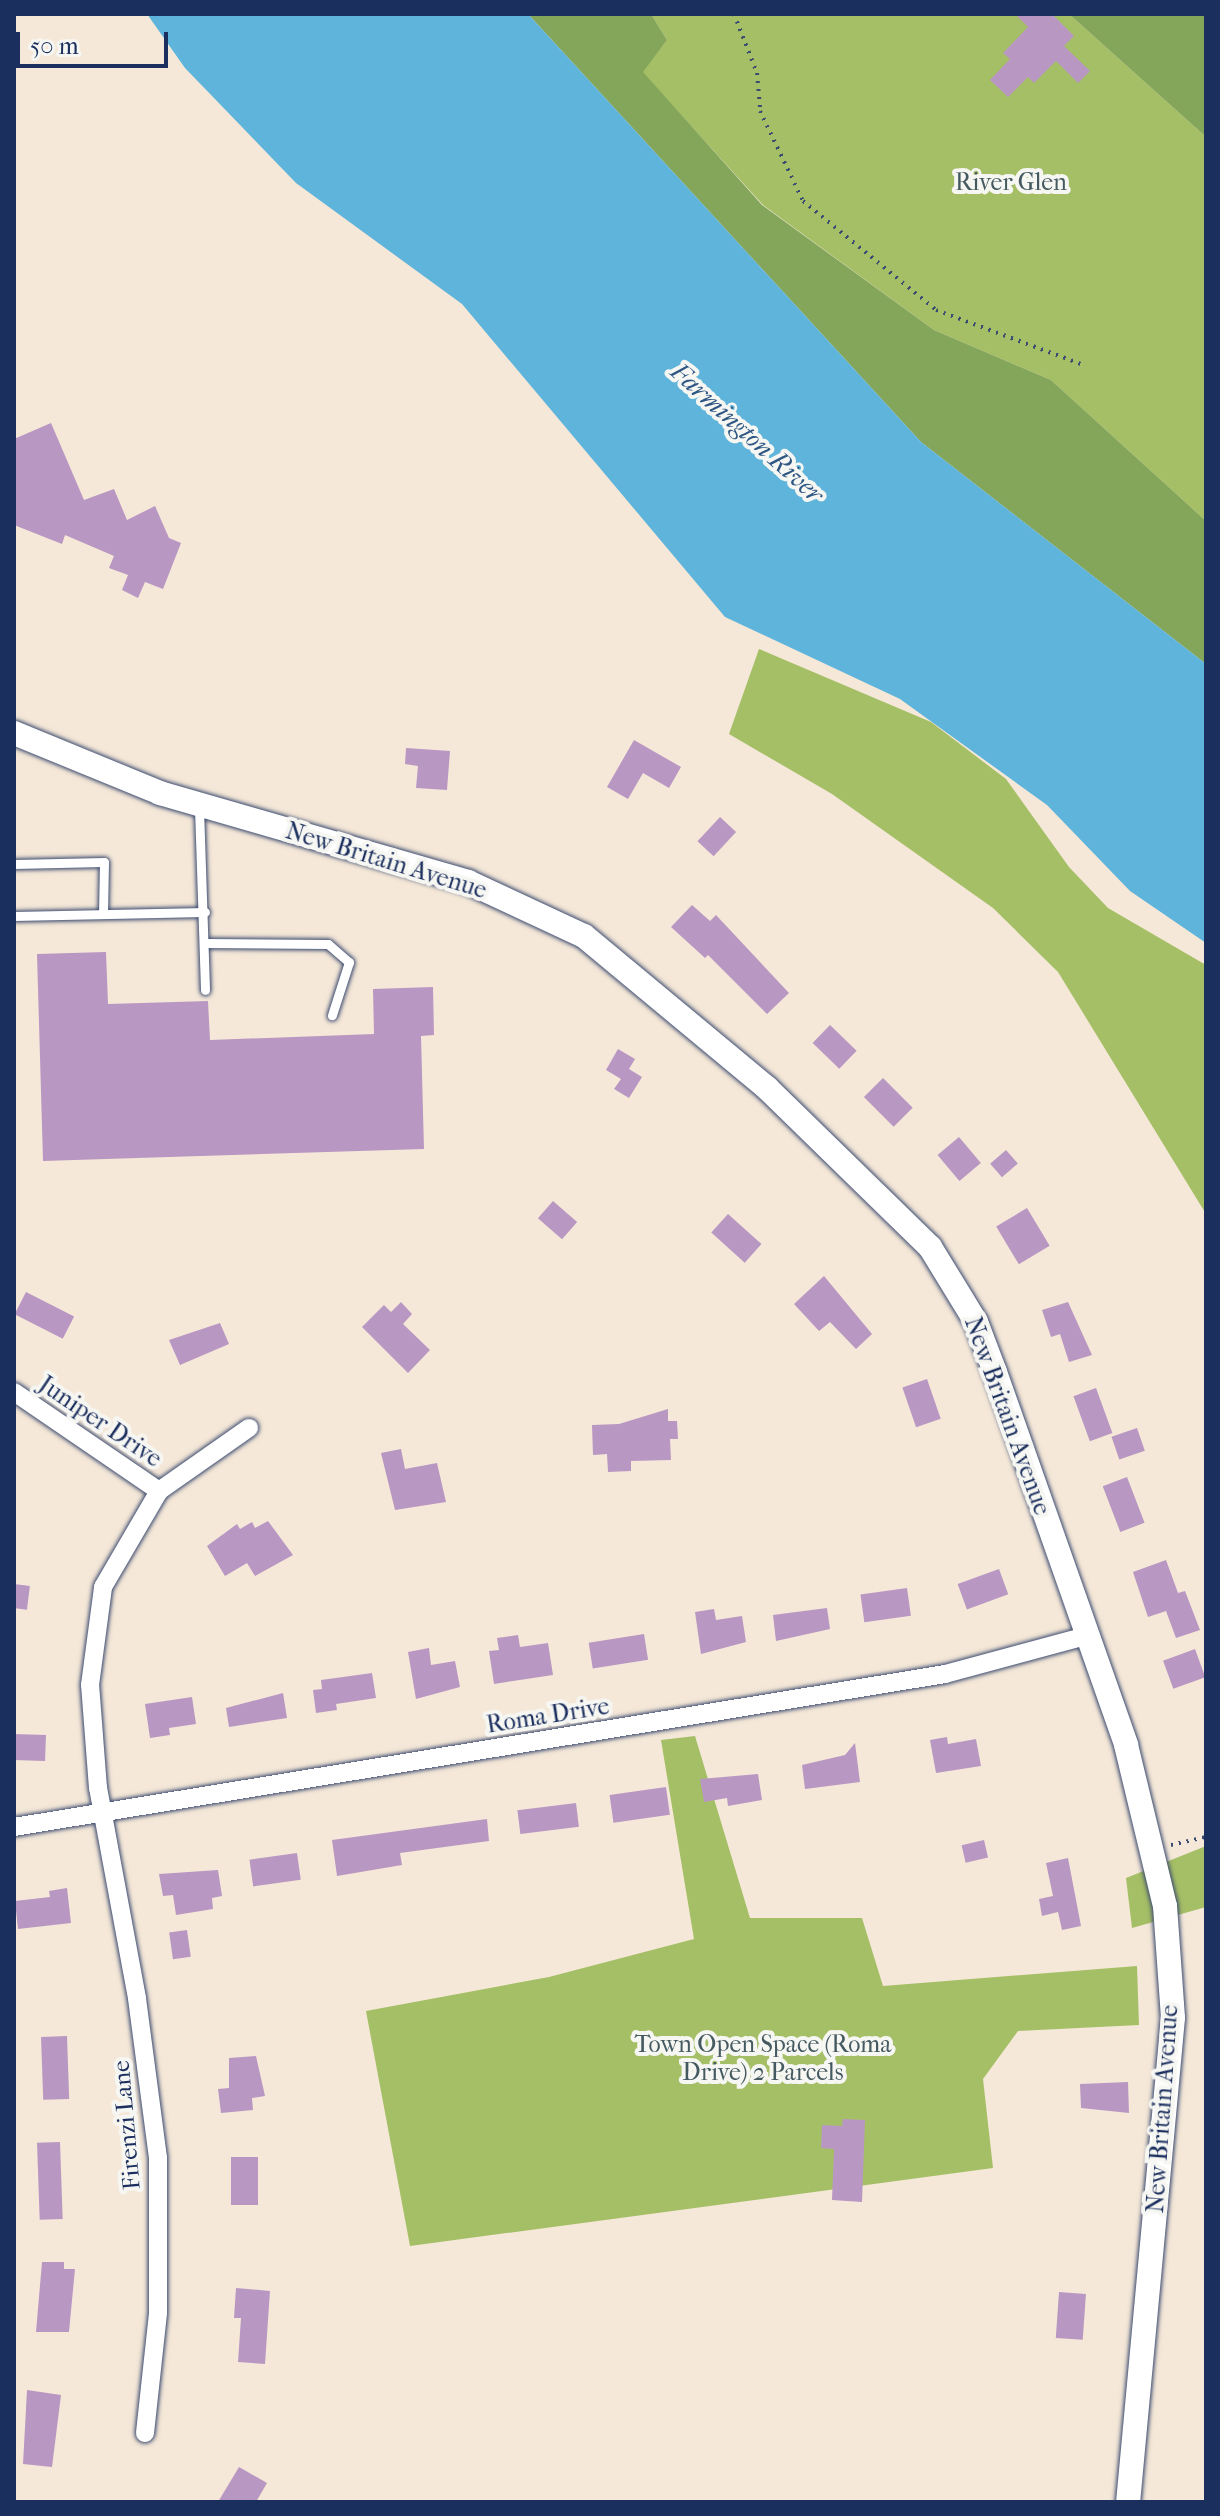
<!DOCTYPE html>
<html>
<head>
<meta charset="utf-8">
<style>
  body { margin:0 }
  #map { position:relative; width:1220px; height:2516px; overflow:hidden; background:#f5e8d8; font-family:"IM FELL French Canon",serif }
  div>[style] { position:absolute }
  .green>* { inset:0; background:#a5bf66 }
  .forest>* { inset:0; background:#84a65b }
  .water>* { inset:0; background:#5fb4db }
  .building>* { inset:0; background:#b997c3; transform-origin:0 0 }
  .path>* { height:4px; margin-top:-2px; transform-origin:0; background:repeating-linear-gradient(90deg,#3c4b70 0 2px,transparent 0 8px) }
  .roads { filter:drop-shadow(0 0 2px #3c4b70) drop-shadow(0 0 2px #3c4b70) }
  .service>* { height:9px; margin:-4.5px; padding:0 4.5px; transform-origin:4.5px; border-radius:4.5px; background:#fff }
  .minor>* { height:18px; margin:-9px; padding:0 9px; transform-origin:9px; border-radius:9px; background:#fff }
  .tertiary>* { height:24px; margin:-12px; padding:0 12px; transform-origin:12px; border-radius:12px; background:#fff }
  span { translate:-50% -50%; white-space:nowrap; text-align:center; line-height:1.15; -webkit-text-stroke:8px #f6f6f2; paint-order:stroke }
  .park-label { font-size:24px; color:#445a60 }
  .street-label { font-size:24px; color:#1b2f5e }
  .water-label { font-size:26px; color:#2f5784; font-style:italic }
  .frame { position:absolute; inset:0; border:16px solid #1b2f5e; pointer-events:none }
  .scale { position:absolute; left:16px; top:32px; width:152px; height:36px; box-sizing:border-box; border:4px solid #1b2f5e; border-top:0; padding-left:10px; font-size:24px; line-height:28px; white-space:nowrap; color:#1b2f5e; -webkit-text-stroke:6px #f6f6f2; paint-order:stroke }
</style>
</head>
<body>
<div id="map">
  <div class="green">
    <i style="clip-path:polygon(651px 14px,1069px 14px,1206px 137px,1206px 521px,1051px 380px,934px 330px,763px 205px,642px 72px,667px 40px)"></i>
    <i style="clip-path:polygon(759px 649px,931px 722px,1006px 779px,1069px 867px,1108px 908px,1206px 965px,1206px 1214px,1058px 972px,993px 908px,832px 794px,729px 734px)"></i>
    <i style="clip-path:polygon(695px 1736px,750px 1918px,862px 1918px,883px 1986px,1137px 1966px,1139px 2025px,1018px 2031px,983px 2079px,993px 2168px,410px 2246px,366px 2011px,549px 1977px,694px 1939px,661px 1740px)"></i>
    <i style="clip-path:polygon(1206px 1846px,1206px 1907px,1132px 1928px,1126px 1878px)"></i>
  </div>
  <div class="forest">
    <i style="clip-path:polygon(528px 14px,651px 14px,667px 40px,643px 72px,762px 205px,934px 330px,1051px 380px,1206px 521px,1206px 664px,921px 442px)"></i>
    <i style="clip-path:polygon(1069px 14px,1206px 14px,1206px 137px)"></i>
  </div>
  <div class="water">
    <i style="clip-path:polygon(147px 14px,528px 14px,921px 442px,1206px 664px,1206px 943px,1130px 891px,1047px 805px,900px 699px,725px 617px,462px 304px,296px 183px,185px 68px)"></i>
  </div>
  <div class="building">
    <i style="clip-path:polygon(1015px 14px,1052px 14px,1074px 36px,1064px 46px,1090px 71px,1078px 83px,1056px 61px,1034px 83px,1028px 77px,1008px 97px,990px 80px,1010px 59px,1003px 53px,1028px 27px)"></i>
    <i style="clip-path:polygon(51px 423px,84px 500px,114px 489px,127px 520px,155px 506px,169px 538px,181px 543px,163px 589px,145px 582px,138px 598px,122px 590px,128px 575px,109px 568px,114px 556px,65px 535px,62px 544px,14px 525px,14px 439px)"></i>
    <i style="clip-path:polygon(634px 740px,681px 767px,669px 788px,643px 773px,628px 799px,607px 787px)"></i>
    <i style="clip-path:polygon(406px 748px,450px 751px,447px 790px,416px 788px,418px 766px,405px 764px)"></i>
    <i style="left:720px;top:817px;width:22px;height:33px;rotate:43deg"></i>
    <i style="clip-path:polygon(692px 905px,710px 921px,716px 915px,789px 993px,767px 1014px,708px 955px,705px 958px,671px 927px)"></i>
    <i style="clip-path:polygon(106px 952px,108px 1004px,208px 1001px,210px 1040px,374px 1034px,373px 989px,433px 987px,434px 1035px,421px 1036px,424px 1149px,43px 1161px,37px 954px)"></i>
    <i style="left:830px;top:1025px;width:37px;height:25px;rotate:44deg"></i>
    <i style="clip-path:polygon(618px 1049px,635px 1059px,629px 1069px,642px 1077px,629px 1098px,614px 1089px,621px 1079px,606px 1070px)"></i>
    <i style="left:883px;top:1078px;width:42px;height:27px;rotate:45deg"></i>
    <i style="left:959px;top:1137px;width:34px;height:28px;rotate:50deg"></i>
    <i style="left:1006px;top:1150px;width:18px;height:21px;rotate:49deg"></i>
    <i style="left:553px;top:1201px;width:32px;height:23px;rotate:41deg"></i>
    <i style="left:1027px;top:1208px;width:44px;height:36px;rotate:59deg"></i>
    <i style="left:728px;top:1214px;width:45px;height:25px;rotate:42deg"></i>
    <i style="clip-path:polygon(824px 1276px,872px 1334px,856px 1349px,830px 1322px,819px 1331px,794px 1304px)"></i>
    <i style="left:26px;top:1292px;width:54px;height:25px;rotate:27deg"></i>
    <i style="clip-path:polygon(401px 1302px,412px 1314px,403px 1324px,430px 1350px,408px 1373px,362px 1327px,384px 1305px,391px 1312px)"></i>
    <i style="clip-path:polygon(1068px 1302px,1092px 1355px,1069px 1362px,1060px 1334px,1051px 1337px,1042px 1310px)"></i>
    <i style="clip-path:polygon(220px 1323px,229px 1344px,180px 1365px,169px 1340px)"></i>
    <i style="left:927px;top:1379px;width:42px;height:26px;rotate:71deg"></i>
    <i style="left:1096px;top:1388px;width:48px;height:24px;rotate:70deg"></i>
    <i style="clip-path:polygon(668px 1409px,668px 1421px,677px 1421px,678px 1439px,670px 1439px,671px 1460px,631px 1461px,631px 1471px,608px 1472px,607px 1454px,593px 1455px,592px 1425px,619px 1424px)"></i>
    <i style="left:1137px;top:1428px;width:24px;height:27px;rotate:71deg"></i>
    <i style="clip-path:polygon(401px 1449px,405px 1469px,437px 1463px,446px 1502px,395px 1510px,381px 1453px)"></i>
    <i style="left:1127px;top:1477px;width:49px;height:26px;rotate:69deg"></i>
    <i style="clip-path:polygon(268px 1521px,293px 1555px,255px 1576px,247px 1563px,225px 1576px,207px 1546px,237px 1524px,240px 1529px,252px 1522px,255px 1528px)"></i>
    <i style="clip-path:polygon(1166px 1560px,1178px 1593px,1185px 1591px,1200px 1630px,1176px 1638px,1166px 1611px,1148px 1617px,1133px 1572px)"></i>
    <i style="left:999px;top:1569px;width:27px;height:44px;rotate:70deg"></i>
    <i style="left:14px;top:1584px;width:16px;height:24px;rotate:7deg"></i>
    <i style="left:907px;top:1588px;width:28px;height:47px;rotate:82deg"></i>
    <i style="clip-path:polygon(827px 1608px,830px 1629px,776px 1641px,773px 1615px)"></i>
    <i style="clip-path:polygon(714px 1609px,716px 1620px,742px 1616px,746px 1642px,701px 1654px,695px 1612px)"></i>
    <i style="left:644px;top:1634px;width:26px;height:56px;rotate:81deg"></i>
    <i style="clip-path:polygon(518px 1635px,520px 1647px,548px 1643px,553px 1675px,494px 1684px,489px 1651px,499px 1650px,497px 1638px)"></i>
    <i style="clip-path:polygon(429px 1648px,431px 1665px,455px 1661px,460px 1687px,416px 1699px,408px 1652px)"></i>
    <i style="left:1195px;top:1649px;width:30px;height:34px;rotate:70deg"></i>
    <i style="clip-path:polygon(372px 1673px,376px 1698px,336px 1704px,337px 1710px,316px 1713px,313px 1690px,322px 1689px,321px 1680px)"></i>
    <i style="clip-path:polygon(283px 1693px,287px 1718px,229px 1727px,226px 1708px)"></i>
    <i style="clip-path:polygon(192px 1697px,196px 1724px,169px 1728px,170px 1735px,150px 1738px,145px 1704px)"></i>
    <i style="left:14px;top:1734px;width:32px;height:26px;rotate:2deg"></i>
    <i style="clip-path:polygon(947px 1737px,948px 1744px,976px 1739px,981px 1766px,936px 1773px,930px 1740px)"></i>
    <i style="clip-path:polygon(855px 1743px,860px 1782px,805px 1789px,802px 1765px,845px 1755px)"></i>
    <i style="clip-path:polygon(758px 1774px,762px 1800px,728px 1806px,727px 1798px,704px 1802px,700px 1779px)"></i>
    <i style="left:666px;top:1787px;width:28px;height:57px;rotate:82deg"></i>
    <i style="left:576px;top:1803px;width:24px;height:59px;rotate:83deg"></i>
    <i style="clip-path:polygon(487px 1819px,489px 1841px,400px 1853px,402px 1865px,337px 1876px,332px 1840px)"></i>
    <i style="left:984px;top:1840px;width:18px;height:23px;rotate:77deg"></i>
    <i style="left:297px;top:1853px;width:27px;height:48px;rotate:82deg"></i>
    <i style="clip-path:polygon(1068px 1858px,1081px 1926px,1062px 1930px,1058px 1912px,1042px 1916px,1039px 1899px,1053px 1896px,1046px 1863px)"></i>
    <i style="clip-path:polygon(218px 1870px,222px 1896px,212px 1898px,213px 1909px,176px 1915px,173px 1895px,163px 1896px,159px 1874px)"></i>
    <i style="clip-path:polygon(67px 1888px,71px 1923px,18px 1929px,15px 1901px,50px 1897px,49px 1891px)"></i>
    <i style="left:187px;top:1930px;width:27px;height:18px;rotate:82deg"></i>
    <i style="left:67px;top:2036px;width:63px;height:26px;rotate:88deg"></i>
    <i style="clip-path:polygon(256px 2056px,265px 2096px,252px 2098px,253px 2110px,221px 2113px,218px 2089px,229px 2088px,229px 2058px)"></i>
    <i style="clip-path:polygon(1128px 2082px,1129px 2113px,1081px 2108px,1080px 2084px)"></i>
    <i style="clip-path:polygon(843px 2119px,865px 2120px,862px 2202px,832px 2200px,834px 2149px,821px 2148px,822px 2125px,842px 2126px)"></i>
    <i style="left:60px;top:2142px;width:77px;height:23px;rotate:88deg"></i>
    <i style="left:231px;top:2157px;width:27px;height:48px"></i>
    <i style="clip-path:polygon(42px 2262px,64px 2262px,64px 2269px,75px 2269px,69px 2332px,36px 2332px)"></i>
    <i style="clip-path:polygon(236px 2288px,270px 2291px,265px 2364px,238px 2362px,241px 2318px,234px 2318px)"></i>
    <i style="left:1059px;top:2292px;width:27px;height:46px;rotate:4deg"></i>
    <i style="clip-path:polygon(27px 2390px,61px 2395px,52px 2467px,23px 2464px)"></i>
    <i style="clip-path:polygon(239px 2467px,267px 2483px,256px 2502px,218px 2502px)"></i>
  </div>
  <div class="path">
    <i style="left:734px;top:14px;width:63px;rotate:68.7deg"></i>
    <i style="left:757px;top:73px;width:38px;rotate:85deg"></i>
    <i style="left:760px;top:111px;width:100px;rotate:64.5deg"></i>
    <i style="left:803px;top:201px;width:172px;rotate:39.3deg"></i>
    <i style="left:936px;top:310px;width:155px;rotate:20.4deg"></i>
    <i style="left:1171px;top:1845px;width:36px;rotate:-13deg"></i>
  </div>
  <div class="roads">
    <div class="service">
      <i style="left:199px;top:808px;width:182px;rotate:88.1deg"></i>
      <i style="left:14px;top:864px;width:90px;rotate:-1.3deg"></i>
      <i style="left:104px;top:862px;width:52px;rotate:91.1deg"></i>
      <i style="left:14px;top:916px;width:191px;rotate:-1.2deg"></i>
      <i style="left:205px;top:943px;width:123px;rotate:0.5deg"></i>
      <i style="left:328px;top:944px;width:28px;rotate:41deg"></i>
      <i style="left:349px;top:962px;width:56px;rotate:107.8deg"></i>
    </div>
    <div class="minor">
      <i style="left:14px;top:1392px;width:176px;rotate:34.3deg"></i>
      <i style="left:14px;top:1827px;width:943px;rotate:-9.33deg"></i>
      <i style="left:945px;top:1674px;width:146px;rotate:-15.1deg"></i>
      <i style="left:145px;top:2433px;width:121px;rotate:-83.8deg"></i>
      <i style="left:158px;top:2313px;width:155px;rotate:-90deg"></i>
      <i style="left:158px;top:2158px;width:161px;rotate:-97.5deg"></i>
      <i style="left:137px;top:1998px;width:214px;rotate:-100.5deg"></i>
      <i style="left:98px;top:1788px;width:103px;rotate:-94.4deg"></i>
      <i style="left:90px;top:1685px;width:99px;rotate:-82.4deg"></i>
      <i style="left:103px;top:1587px;width:111px;rotate:-59.7deg"></i>
      <i style="left:159px;top:1491px;width:110px;rotate:-35deg"></i>
    </div>
    <div class="tertiary">
      <i style="left:14px;top:733px;width:158px;rotate:22.3deg"></i>
      <i style="left:160px;top:793px;width:321px;rotate:16.1deg"></i>
      <i style="left:468px;top:882px;width:128px;rotate:25deg"></i>
      <i style="left:584px;top:936px;width:238px;rotate:39.7deg"></i>
      <i style="left:767px;top:1088px;width:228px;rotate:44.3deg"></i>
      <i style="left:930px;top:1247px;width:88px;rotate:58.5deg"></i>
      <i style="left:976px;top:1322px;width:53px;rotate:69.2deg"></i>
      <i style="left:995px;top:1372px;width:395px;rotate:70.6deg"></i>
      <i style="left:1126px;top:1745px;width:166px;rotate:76.4deg"></i>
      <i style="left:1165px;top:1906px;width:112px;rotate:85.9deg"></i>
      <i style="left:1173px;top:2018px;width:486px;rotate:95.3deg"></i>
    </div>
  </div>
  <div class="park-label">
    <span style="left:1011px;top:183px">River Glen</span>
    <span style="left:763px;top:2059px">Town Open Space (Roma<br>Drive) 2 Parcels</span>
  </div>
  <div class="street-label">
    <span style="left:386px;top:861px;rotate:17deg">New Britain Avenue</span>
    <span style="left:1007px;top:1416px;rotate:70deg">New Britain Avenue</span>
    <span style="left:100px;top:1422px;rotate:34deg">Juniper Drive</span>
    <span style="left:548px;top:1716px;rotate:-9deg">Roma Drive</span>
    <span style="left:1163px;top:2109px;rotate:-86deg">New Britain Avenue</span>
    <span style="left:127px;top:2125px;rotate:-95deg">Firenzi Lane</span>
  </div>
  <div class="water-label">
    <span style="left:747px;top:433px;rotate:42deg">Farmington River</span>
  </div>
  <div class="frame"></div>
  <div class="scale">50 m</div>
</div>
</body>
</html>
